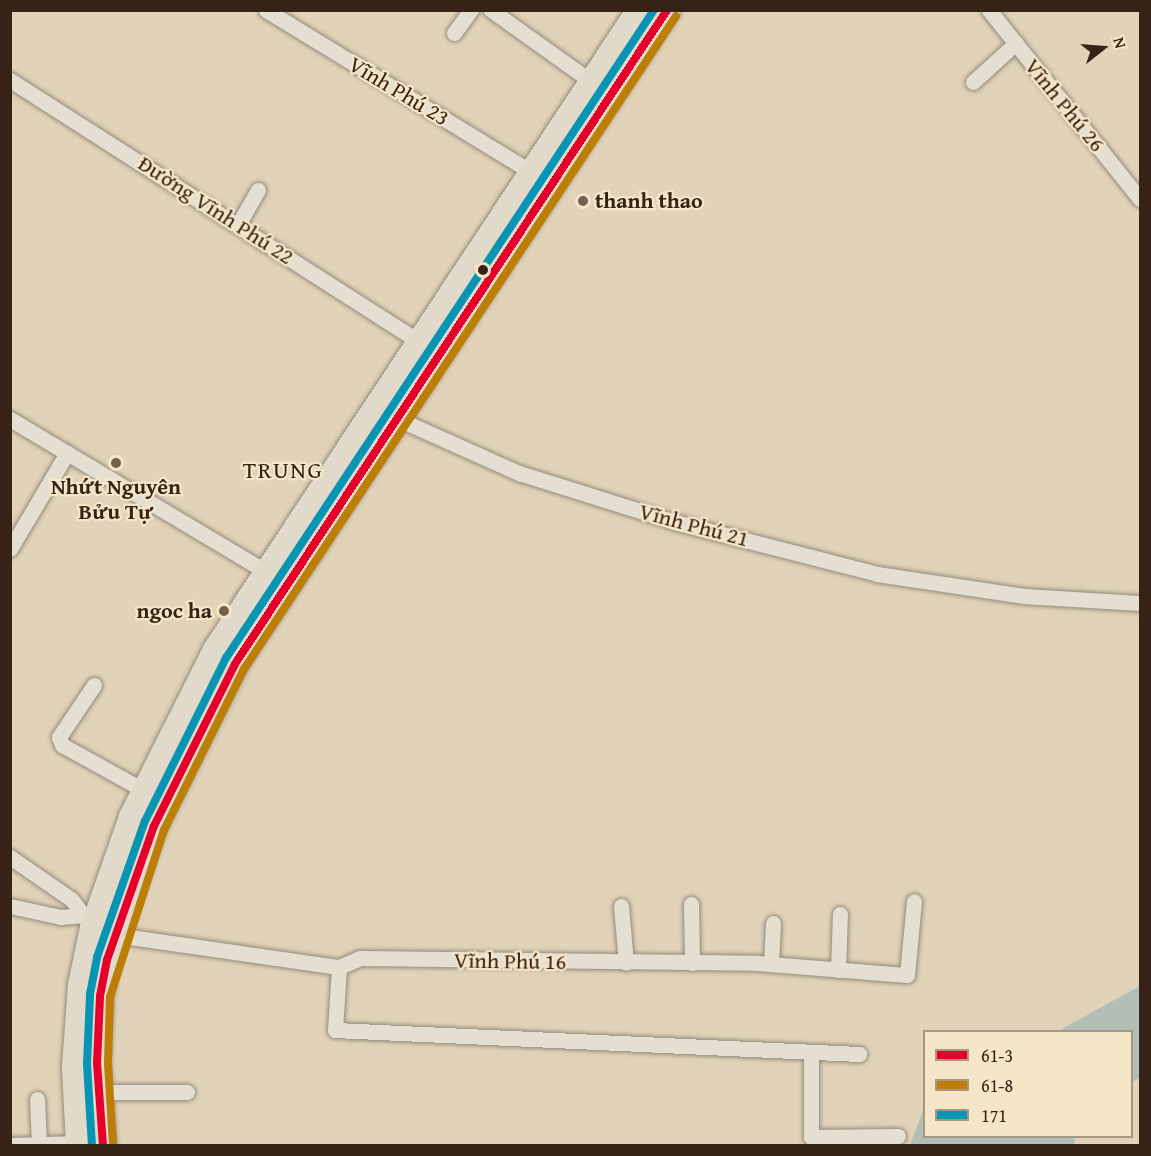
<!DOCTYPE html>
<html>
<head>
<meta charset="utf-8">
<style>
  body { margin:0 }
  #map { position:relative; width:1151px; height:1156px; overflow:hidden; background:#e0d3b9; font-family:"Gentium Book Plus",serif }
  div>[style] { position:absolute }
  .water>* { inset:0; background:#b3bfb6 }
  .roads { filter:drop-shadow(0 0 2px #958b7b) drop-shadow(0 0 2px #958b7b) }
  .minor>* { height:15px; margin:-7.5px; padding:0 7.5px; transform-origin:7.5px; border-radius:7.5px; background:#e5dfd2 }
  .trunk>* { height:26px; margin:-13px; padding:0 13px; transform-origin:13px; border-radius:13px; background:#e1dacb }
  .bus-1>* { height:8px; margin:-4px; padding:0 4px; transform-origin:4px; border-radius:4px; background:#e4002b }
  .bus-2>* { height:8px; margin:-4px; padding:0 4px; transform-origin:4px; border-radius:4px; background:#bd7e07 }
  .bus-3>* { height:8px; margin:-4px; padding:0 4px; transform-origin:4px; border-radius:4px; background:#0895b3 }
  .dots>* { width:16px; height:16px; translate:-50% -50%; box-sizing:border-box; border:3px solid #f5e6c8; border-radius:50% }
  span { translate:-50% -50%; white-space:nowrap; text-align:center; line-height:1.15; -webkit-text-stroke:4.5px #f5e6c8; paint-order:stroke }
  .street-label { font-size:22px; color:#372217 }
  .poi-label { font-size:22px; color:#372217; font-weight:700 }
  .left { translate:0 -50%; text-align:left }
  .right { translate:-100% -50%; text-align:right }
  .neighbourhood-label { font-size:24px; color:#372217; letter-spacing:1.5px }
  .frame { position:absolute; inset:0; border:12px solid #372217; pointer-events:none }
  .legend { position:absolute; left:923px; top:1030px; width:210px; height:108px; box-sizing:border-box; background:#f5e6c8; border:2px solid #a99881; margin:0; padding:8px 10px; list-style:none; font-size:18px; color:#372217 }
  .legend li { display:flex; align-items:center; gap:12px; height:30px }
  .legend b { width:30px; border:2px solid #a99881 }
  .north { position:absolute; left:1073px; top:18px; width:60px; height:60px; -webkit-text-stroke:4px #f5e6c8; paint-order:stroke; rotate:73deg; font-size:16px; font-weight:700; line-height:24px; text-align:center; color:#372217 }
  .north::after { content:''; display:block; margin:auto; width:21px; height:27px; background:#372217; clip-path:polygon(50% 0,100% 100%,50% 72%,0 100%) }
</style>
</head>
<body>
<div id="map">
  <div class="water">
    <i style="clip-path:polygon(1140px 986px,1140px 1078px,1132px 1082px,1132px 1032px,1058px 1031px)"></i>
    <i style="clip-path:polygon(924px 1108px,924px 1136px,1075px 1137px,1074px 1145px,910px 1145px)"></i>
  </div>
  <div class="roads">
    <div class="minor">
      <i style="left:266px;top:10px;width:311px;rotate:31.4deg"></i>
      <i style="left:491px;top:10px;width:124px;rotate:35.5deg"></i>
      <i style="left:989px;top:10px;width:242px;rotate:51.4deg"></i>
      <i style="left:454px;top:33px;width:29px;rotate:-54deg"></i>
      <i style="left:10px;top:80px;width:486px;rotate:32.6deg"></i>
      <i style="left:973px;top:82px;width:58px;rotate:-42.2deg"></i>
      <i style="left:239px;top:223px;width:38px;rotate:-60deg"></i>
      <i style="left:10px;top:419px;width:299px;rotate:30.8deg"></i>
      <i style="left:398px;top:419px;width:133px;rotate:24.1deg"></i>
      <i style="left:519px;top:473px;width:164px;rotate:17.4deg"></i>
      <i style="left:675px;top:522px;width:209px;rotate:14.4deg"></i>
      <i style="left:877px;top:574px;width:149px;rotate:8.5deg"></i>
      <i style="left:1024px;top:596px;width:116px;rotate:3.5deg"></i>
      <i style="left:10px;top:549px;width:112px;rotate:-59.3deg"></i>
      <i style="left:94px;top:685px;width:63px;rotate:123.9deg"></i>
      <i style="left:59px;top:737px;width:9px;rotate:69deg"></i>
      <i style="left:62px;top:745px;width:95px;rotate:29deg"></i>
      <i style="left:10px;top:857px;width:75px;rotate:34.7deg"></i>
      <i style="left:72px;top:900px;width:35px;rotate:53deg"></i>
      <i style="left:691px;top:904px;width:59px;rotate:89deg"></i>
      <i style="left:10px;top:906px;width:52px;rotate:12.2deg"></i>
      <i style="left:61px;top:917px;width:23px;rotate:-5deg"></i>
      <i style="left:621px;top:906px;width:57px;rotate:85deg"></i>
      <i style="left:116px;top:935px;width:225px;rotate:8.2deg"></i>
      <i style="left:339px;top:967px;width:23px;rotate:-23deg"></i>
      <i style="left:360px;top:958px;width:397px;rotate:0.7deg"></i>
      <i style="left:757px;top:963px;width:150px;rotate:4.6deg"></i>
      <i style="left:907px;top:975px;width:74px;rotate:-84.6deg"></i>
      <i style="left:771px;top:964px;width:41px;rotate:-87.2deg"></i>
      <i style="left:339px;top:967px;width:63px;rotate:93.6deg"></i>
      <i style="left:335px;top:1030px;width:525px;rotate:2.62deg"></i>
      <i style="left:838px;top:970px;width:56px;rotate:-88deg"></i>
      <i style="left:811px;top:1055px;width:82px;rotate:90deg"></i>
      <i style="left:811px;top:1137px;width:87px;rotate:-0.7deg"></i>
      <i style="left:99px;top:1092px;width:88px"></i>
      <i style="left:37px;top:1099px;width:46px;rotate:87.5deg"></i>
      <i style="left:10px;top:1145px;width:69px;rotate:-1.7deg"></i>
    </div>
    <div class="trunk">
      <i style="left:79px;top:1146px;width:79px;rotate:-92.9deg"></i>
      <i style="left:75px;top:1067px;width:82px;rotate:-85.8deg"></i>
      <i style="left:81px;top:985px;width:58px;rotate:-78.1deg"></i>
      <i style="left:93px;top:928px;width:118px;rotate:-70.6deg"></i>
      <i style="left:132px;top:817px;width:187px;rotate:-63.3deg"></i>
      <i style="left:216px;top:650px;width:768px;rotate:-56.48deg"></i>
      <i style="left:103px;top:1146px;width:83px;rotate:-94.1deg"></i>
      <i style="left:97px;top:1063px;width:67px;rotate:-87.4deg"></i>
      <i style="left:100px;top:996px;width:37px;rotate:-79deg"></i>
      <i style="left:107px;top:960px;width:142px;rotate:-70.7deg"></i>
      <i style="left:154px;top:826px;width:181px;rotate:-63.4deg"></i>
      <i style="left:235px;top:664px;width:784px;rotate:-56.55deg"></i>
    </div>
  </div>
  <div class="bus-1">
    <i style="left:103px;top:1146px;width:83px;rotate:-94.1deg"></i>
    <i style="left:97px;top:1063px;width:67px;rotate:-87.4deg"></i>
    <i style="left:100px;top:996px;width:37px;rotate:-79deg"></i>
    <i style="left:107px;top:960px;width:142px;rotate:-70.7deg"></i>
    <i style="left:154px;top:826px;width:181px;rotate:-63.4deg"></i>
    <i style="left:235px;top:664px;width:784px;rotate:-56.55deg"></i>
  </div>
  <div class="bus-2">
    <i style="left:113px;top:1145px;width:82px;rotate:-93.5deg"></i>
    <i style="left:108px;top:1063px;width:66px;rotate:-88.3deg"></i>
    <i style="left:110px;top:997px;width:176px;rotate:-72.1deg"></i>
    <i style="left:164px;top:830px;width:180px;rotate:-63.6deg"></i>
    <i style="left:244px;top:669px;width:783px;rotate:-56.51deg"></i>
  </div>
  <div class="bus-3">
    <i style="left:92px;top:1146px;width:82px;rotate:-93.5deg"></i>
    <i style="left:87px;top:1064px;width:70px;rotate:-87.5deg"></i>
    <i style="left:90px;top:994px;width:38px;rotate:-79deg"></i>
    <i style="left:97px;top:957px;width:144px;rotate:-70.6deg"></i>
    <i style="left:145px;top:821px;width:182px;rotate:-63.6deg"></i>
    <i style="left:226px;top:658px;width:777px;rotate:-56.56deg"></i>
  </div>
  <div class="dots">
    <i style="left:583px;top:201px;background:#726050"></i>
    <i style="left:483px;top:270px;background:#372217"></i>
    <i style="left:116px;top:463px;background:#726050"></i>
    <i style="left:224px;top:611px;background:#726050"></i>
  </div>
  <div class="street-label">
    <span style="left:399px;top:91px;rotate:31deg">Vĩnh Phú 23</span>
    <span style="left:1065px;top:105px;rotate:51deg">Vĩnh Phú 26</span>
    <span style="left:216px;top:210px;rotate:33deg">Đường Vĩnh Phú 22</span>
    <span style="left:694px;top:525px;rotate:15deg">Vĩnh Phú 21</span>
    <span style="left:510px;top:961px;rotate:1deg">Vĩnh Phú 16</span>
  </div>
  <div class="poi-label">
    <span class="left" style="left:595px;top:201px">thanh thao</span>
    <span style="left:116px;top:499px">Nhứt Nguyên<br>Bửu Tự</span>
    <span class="right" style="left:212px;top:611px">ngoc ha</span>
  </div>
  <div class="neighbourhood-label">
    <span style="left:283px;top:470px">TRUNG</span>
  </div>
  <div class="frame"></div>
  <ul class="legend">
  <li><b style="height:8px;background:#e4002b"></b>61-3</li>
  <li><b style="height:8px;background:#bd7e07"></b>61-8</li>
  <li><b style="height:8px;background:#0895b3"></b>171</li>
  </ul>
  <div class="north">N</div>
</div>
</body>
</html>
